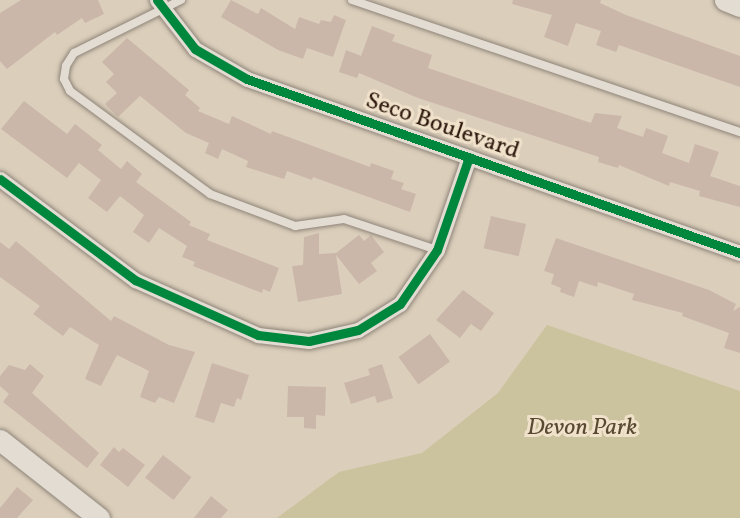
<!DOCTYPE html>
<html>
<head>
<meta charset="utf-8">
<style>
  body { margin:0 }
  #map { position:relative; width:740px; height:518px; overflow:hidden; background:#dbcebb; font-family:Vollkorn,serif }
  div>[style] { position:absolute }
  .green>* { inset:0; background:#cbc39d }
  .building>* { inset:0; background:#cab7a9; transform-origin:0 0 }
  .roads { filter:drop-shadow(0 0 2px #8e8478) drop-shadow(0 0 2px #8e8478) }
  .lane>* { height:8px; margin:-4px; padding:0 4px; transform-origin:4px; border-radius:4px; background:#e3dcd2 }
  .street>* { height:15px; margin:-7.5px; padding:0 7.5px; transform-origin:7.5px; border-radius:7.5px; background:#e3dcd2 }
  .secondary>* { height:21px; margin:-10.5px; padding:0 10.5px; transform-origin:10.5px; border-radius:10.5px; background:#e3dcd2 }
  .cycleway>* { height:9px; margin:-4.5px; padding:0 4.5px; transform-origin:4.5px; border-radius:4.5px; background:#00873e }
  span { translate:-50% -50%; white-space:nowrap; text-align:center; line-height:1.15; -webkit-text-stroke:6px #f0e2ca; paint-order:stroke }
  .street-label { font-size:24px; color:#2e180d }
  .park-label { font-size:24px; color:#594931; font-style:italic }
</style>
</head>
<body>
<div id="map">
  <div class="green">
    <i style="clip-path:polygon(547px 325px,740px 391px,740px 518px,277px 518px,339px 472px,422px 453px,498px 393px)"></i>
  </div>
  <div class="building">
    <i style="clip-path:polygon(21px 0,98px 0,104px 14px,85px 23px,82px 18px,57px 35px,55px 32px,7px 69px,0 61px,0 13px)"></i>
    <i style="clip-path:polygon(231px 0,258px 14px,261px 8px,295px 29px,299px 17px,319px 24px,321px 20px,331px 22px,334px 15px,346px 20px,333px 57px,307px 48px,303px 59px,278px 50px,221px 17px)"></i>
    <i style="clip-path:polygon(513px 0,601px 0,600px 3px,626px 15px,740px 56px,740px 87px,619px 45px,616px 52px,596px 45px,601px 31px,576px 23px,568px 46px,544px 37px,552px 15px,512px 4px)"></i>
    <i style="clip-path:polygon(372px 26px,395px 35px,392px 41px,432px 55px,428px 68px,591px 123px,595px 113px,622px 116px,617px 128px,643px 137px,646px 128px,668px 136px,662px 153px,689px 163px,695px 144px,719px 152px,710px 176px,740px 186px,740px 207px,699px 196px,700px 191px,670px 182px,669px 186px,619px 165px,618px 168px,598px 162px,599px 157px,418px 98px,359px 73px,357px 78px,339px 72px,346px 50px,361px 56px)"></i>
    <i style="clip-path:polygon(127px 38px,189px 90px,185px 95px,200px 108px,198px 111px,229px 124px,232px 116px,271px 134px,272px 131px,370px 167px,371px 163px,394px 171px,391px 179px,404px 183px,401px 189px,416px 194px,410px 212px,313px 177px,312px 180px,287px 171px,284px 179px,246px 167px,248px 161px,222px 149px,218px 159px,205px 153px,209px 143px,186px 133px,140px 96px,118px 117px,105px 104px,117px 93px,106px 82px,114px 74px,102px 62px)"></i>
    <i style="clip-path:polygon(24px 101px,67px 134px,75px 124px,102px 145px,98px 150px,121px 169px,127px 161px,142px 174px,136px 182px,191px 222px,189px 225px,210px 234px,207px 240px,279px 268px,270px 292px,263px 289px,262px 293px,193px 266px,195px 262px,182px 257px,187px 246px,159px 228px,149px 243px,133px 232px,144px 215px,120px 196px,107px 212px,88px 198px,101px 180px,79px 163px,67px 178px,1px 129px)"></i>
    <i style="left:491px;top:216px;width:36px;height:33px;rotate:13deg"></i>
    <i style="clip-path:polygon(319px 233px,319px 254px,336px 253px,359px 235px,364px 241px,371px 235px,384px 252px,371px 263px,377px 271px,359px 284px,336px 255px,342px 294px,298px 302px,292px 266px,303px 265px,304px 237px)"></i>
    <i style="clip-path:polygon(556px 238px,709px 290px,736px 304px,733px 311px,740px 307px,740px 353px,724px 348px,729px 333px,682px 316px,683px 313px,632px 300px,634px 294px,598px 282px,597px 287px,579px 281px,574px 297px,560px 292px,561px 288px,551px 284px,554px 274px,544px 271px)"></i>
    <i style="clip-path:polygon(16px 241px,111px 321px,114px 316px,169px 345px,195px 352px,174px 403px,159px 397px,155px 403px,140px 397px,149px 371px,117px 355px,101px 386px,85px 379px,99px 345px,70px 327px,63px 336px,33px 314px,40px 306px,0 277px,0 242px,9px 249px)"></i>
    <i style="clip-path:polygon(463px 290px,494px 313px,481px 331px,471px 324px,460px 338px,436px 320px)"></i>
    <i style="left:430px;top:334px;width:34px;height:39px;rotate:54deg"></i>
    <i style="clip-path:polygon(212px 363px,249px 375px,241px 400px,237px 398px,234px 407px,221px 403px,214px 423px,195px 417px)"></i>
    <i style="clip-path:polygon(30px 364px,44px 376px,32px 393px,99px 453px,87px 468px,3px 402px,9px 394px,0 386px,0 376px,9px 365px,25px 370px)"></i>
    <i style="clip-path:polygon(382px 364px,393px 398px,377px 403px,375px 396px,351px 404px,344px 383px,370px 375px,368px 369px)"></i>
    <i style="clip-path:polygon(288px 386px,326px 387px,325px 416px,316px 415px,316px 429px,304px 428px,304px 417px,287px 417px)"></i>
    <i style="clip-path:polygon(114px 447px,119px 452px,123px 448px,145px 465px,128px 487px,100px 465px)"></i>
    <i style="left:163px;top:455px;width:36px;height:29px;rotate:38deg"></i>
    <i style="clip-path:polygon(17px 487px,33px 500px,17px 518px,0 518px,0 508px)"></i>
    <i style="clip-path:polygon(211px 496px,228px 510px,221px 518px,194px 518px)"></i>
  </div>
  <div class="roads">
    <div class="lane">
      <i style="left:181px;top:0;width:119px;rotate:153.6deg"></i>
      <i style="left:74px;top:53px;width:15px;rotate:122deg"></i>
      <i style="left:66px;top:66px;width:13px;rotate:99deg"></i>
      <i style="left:64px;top:79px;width:13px;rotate:63deg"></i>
      <i style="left:70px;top:91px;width:174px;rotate:36.3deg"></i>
      <i style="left:210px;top:194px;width:91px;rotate:20.6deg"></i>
      <i style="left:295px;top:226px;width:49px;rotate:-8.1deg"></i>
      <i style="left:344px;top:219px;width:98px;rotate:18.4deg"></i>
      <i style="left:352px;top:0;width:410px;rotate:18.8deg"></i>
    </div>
    <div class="street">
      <i style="left:157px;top:0;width:62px;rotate:52.2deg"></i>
      <i style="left:195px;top:49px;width:60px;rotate:30deg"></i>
      <i style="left:247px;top:79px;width:523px;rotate:19.44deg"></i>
      <i style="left:0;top:179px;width:169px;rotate:36.8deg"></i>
      <i style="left:135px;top:280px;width:135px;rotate:24.1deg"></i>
      <i style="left:258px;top:335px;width:51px;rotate:6.7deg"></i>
      <i style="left:309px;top:341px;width:50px;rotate:-12.7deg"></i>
      <i style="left:358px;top:330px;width:49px;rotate:-31.8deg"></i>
      <i style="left:400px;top:304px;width:65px;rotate:-55.6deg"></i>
      <i style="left:437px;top:250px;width:98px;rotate:-71deg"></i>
    </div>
    <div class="secondary">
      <i style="left:725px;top:0;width:16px;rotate:22deg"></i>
      <i style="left:0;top:440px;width:126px;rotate:38.2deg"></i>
    </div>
  </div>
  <div class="cycleway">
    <i style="left:157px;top:0;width:62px;rotate:52.2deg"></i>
    <i style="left:195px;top:49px;width:60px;rotate:30deg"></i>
    <i style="left:247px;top:79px;width:523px;rotate:19.44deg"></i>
    <i style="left:0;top:179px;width:169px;rotate:36.8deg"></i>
    <i style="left:135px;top:280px;width:135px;rotate:24.1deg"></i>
    <i style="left:258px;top:335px;width:51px;rotate:6.7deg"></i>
    <i style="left:309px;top:341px;width:50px;rotate:-12.7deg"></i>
    <i style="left:358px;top:330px;width:49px;rotate:-31.8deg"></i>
    <i style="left:400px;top:304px;width:65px;rotate:-55.6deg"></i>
    <i style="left:437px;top:250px;width:98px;rotate:-71deg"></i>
  </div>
  <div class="street-label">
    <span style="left:442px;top:127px;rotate:19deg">Seco Boulevard</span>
  </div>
  <div class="park-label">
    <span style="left:582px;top:429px">Devon Park</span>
  </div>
</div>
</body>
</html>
